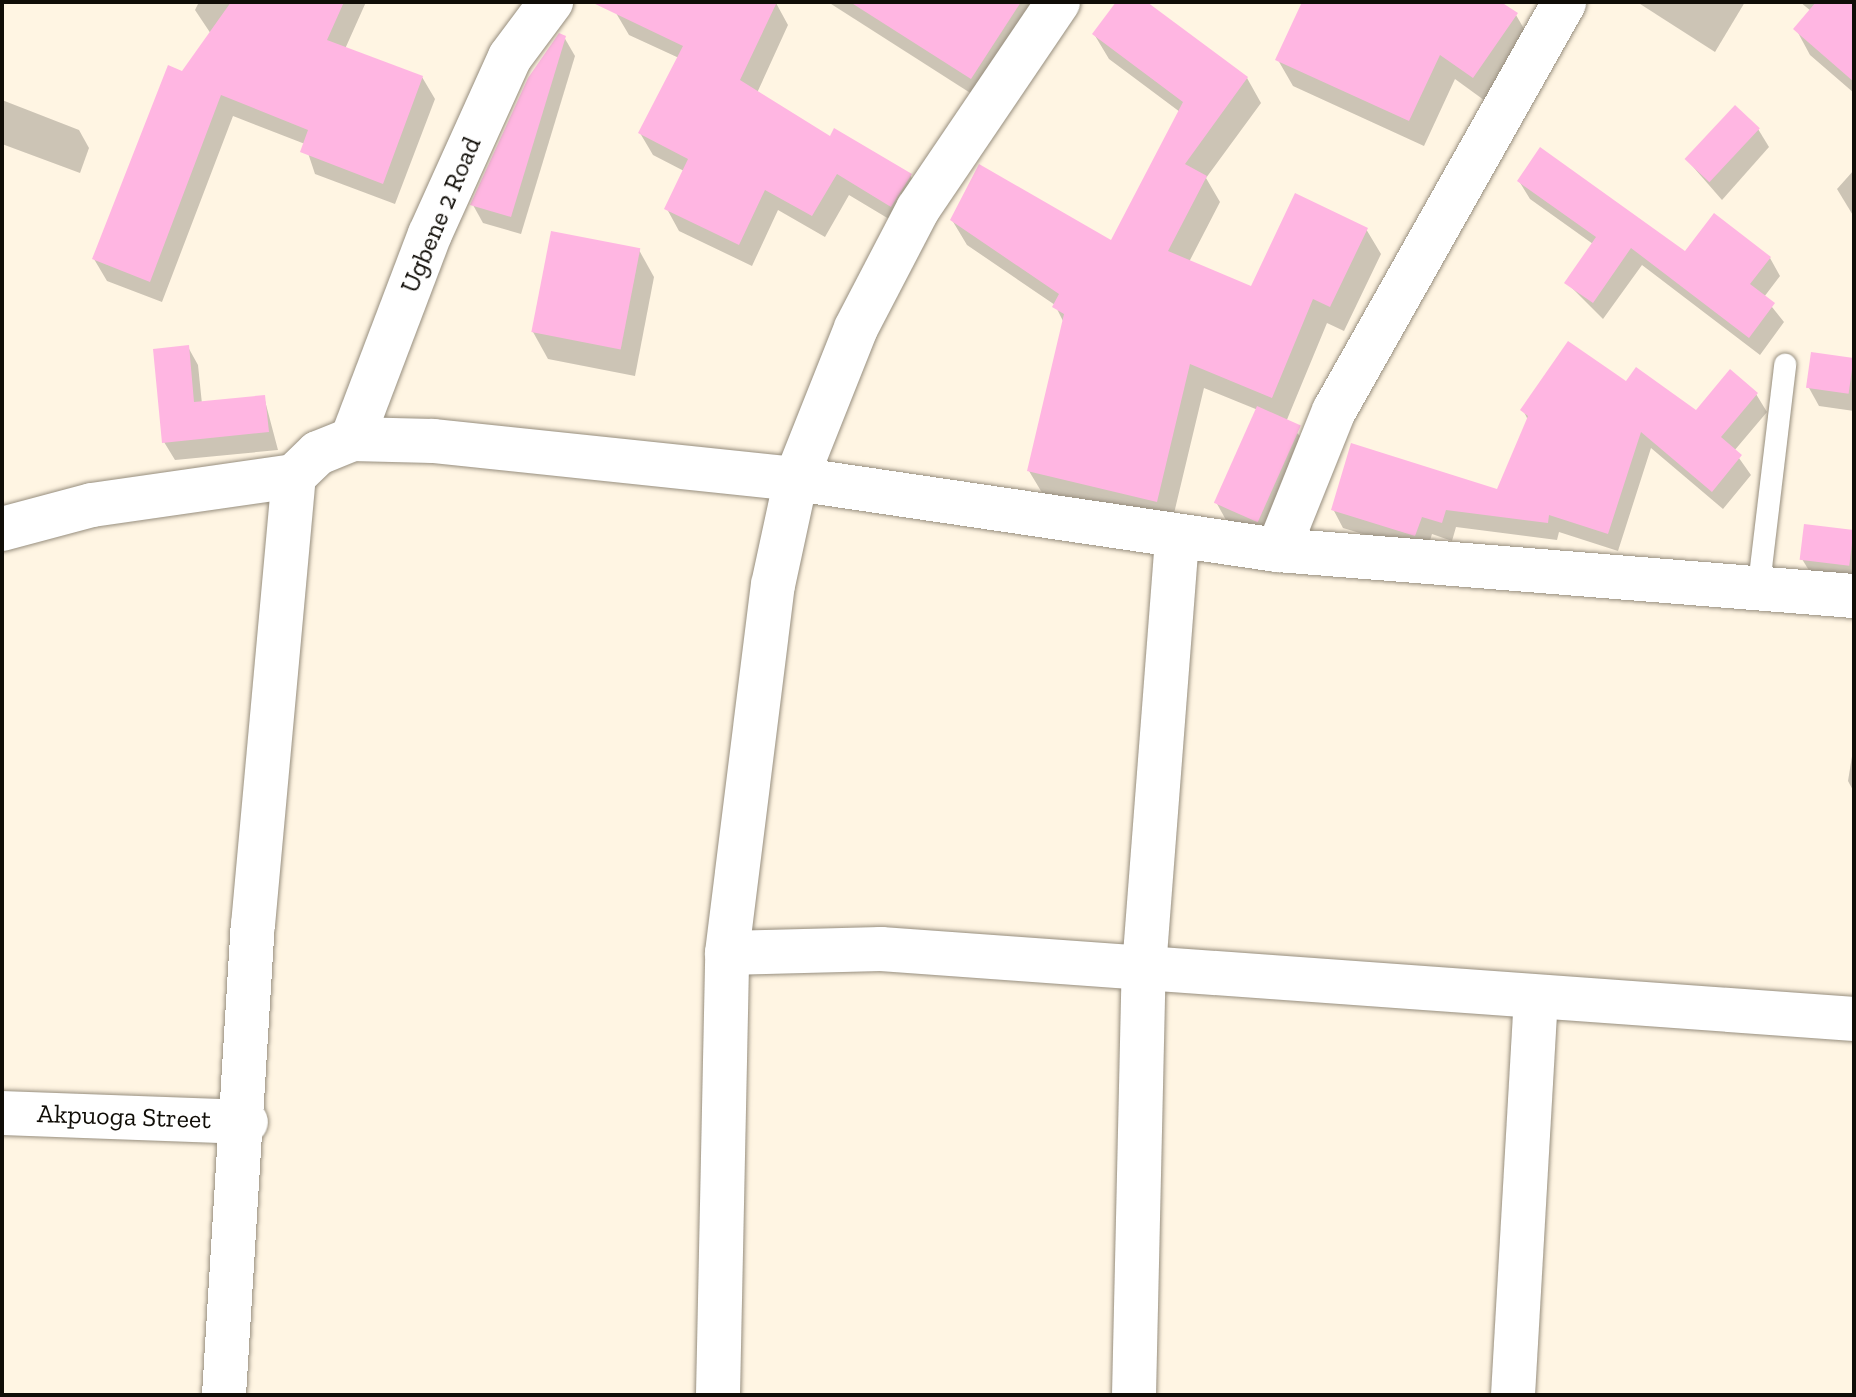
<!DOCTYPE html>
<html>
<head>
<meta charset="utf-8">
<style>
  body { margin:0 }
  #map { position:relative; width:1856px; height:1397px; overflow:hidden; background:#fff5e3; font-family:"Zilla Slab",serif }
  div>[style] { position:absolute }
  .shadow>* { inset:0; background:#0003 }
  .building>* { inset:0; background:#ffb6e2; transform-origin:0 0 }
  .roads { filter:drop-shadow(0 0 2px #978e7e) drop-shadow(0 0 2px #978e7e) }
  .lane>* { height:22px; margin:-11px; padding:0 11px; transform-origin:11px; border-radius:11px; background:#fff }
  .street>* { height:44px; margin:-22px; padding:0 22px; transform-origin:22px; border-radius:22px; background:#fff }
  span { translate:-50% -50%; white-space:nowrap; text-align:center; line-height:1.15; -webkit-text-stroke:6px #fff; paint-order:stroke }
  .street-label { font-size:26px; color:#100d07 }
  .frame { position:absolute; inset:0; border:4px solid #100d07; pointer-events:none }
</style>
</head>
<body>
<div id="map">
  <div class="shadow">
    <i style="clip-path:polygon(199px 2px,366px 2px,345px 49px,422px 77px,435px 99px,395px 204px,315px 174px,305px 144px,233px 116px,162px 302px,107px 281px,94px 259px,183px 74px,211px 34px,195px 10px)"></i>
    <i style="clip-path:polygon(621px 2px,776px 3px,788px 25px,757px 93px,830px 139px,910px 175px,923px 197px,904px 228px,849px 195px,825px 237px,778px 210px,752px 266px,679px 231px,667px 209px,684px 171px,653px 155px,640px 133px,679px 58px,629px 35px,616px 13px)"></i>
    <i style="clip-path:polygon(828px 2px,1045px 2px,986px 103px)"></i>
    <i style="clip-path:polygon(1118px 2px,1143px 2px,1247px 78px,1261px 103px,1206px 178px,1220px 202px,1189px 262px,1252px 289px,1366px 229px,1381px 254px,1344px 331px,1327px 323px,1286px 422px,1310px 446px,1266px 538px,1226px 520px,1216px 502px,1258px 410px,1204px 388px,1171px 526px,1044px 496px,1029px 471px,1064px 323px,1055px 305px,967px 245px,952px 220px,1112px 242px,1180px 112px,1109px 59px,1094px 34px)"></i>
    <i style="clip-path:polygon(1304px 2px,1498px 2px,1516px 15px,1531px 41px,1488px 103px,1455px 79px,1424px 146px,1293px 86px,1278px 60px)"></i>
    <i style="clip-path:polygon(1637px 2px,1745px 2px,1715px 52px)"></i>
    <i style="clip-path:polygon(1800px 2px,1854px 2px,1854px 93px,1810px 55px,1796px 29px,1811px 11px)"></i>
    <i style="clip-path:polygon(564px 37px,575px 56px,521px 234px,483px 223px,473px 205px)"></i>
    <i style="clip-path:polygon(2px 100px,79px 130px,89px 148px,80px 173px,2px 144px)"></i>
    <i style="clip-path:polygon(1758px 129px,1769px 147px,1722px 200px,1688px 161px)"></i>
    <i style="clip-path:polygon(1854px 170px,1854px 217px,1837px 189px)"></i>
    <i style="clip-path:polygon(1519px 181px,1686px 253px,1770px 258px,1780px 276px,1764px 297px,1784px 322px,1760px 355px,1642px 265px,1603px 319px,1567px 283px,1593px 244px,1530px 199px)"></i>
    <i style="clip-path:polygon(639px 250px,654px 277px,635px 376px,548px 359px,533px 332px)"></i>
    <i style="clip-path:polygon(188px 347px,198px 365px,202px 404px,264px 397px,278px 450px,175px 460px,164px 442px)"></i>
    <i style="clip-path:polygon(1854px 360px,1854px 411px,1819px 406px,1809px 388px)"></i>
    <i style="clip-path:polygon(1626px 384px,1696px 413px,1756px 394px,1767px 412px,1734px 451px,1751px 475px,1723px 509px,1651px 448px,1618px 551px,1559px 532px,1557px 540px,1456px 527px,1452px 541px,1432px 534px,1426px 553px,1343px 528px,1333px 509px,1498px 492px,1528px 420px,1523px 410px)"></i>
    <i style="clip-path:polygon(1854px 532px,1854px 582px,1813px 577px,1802px 559px)"></i>
    <i style="clip-path:polygon(1854px 744px,1854px 792px,1848px 781px)"></i>
  </div>
  <div class="building">
    <i style="clip-path:polygon(231px 2px,344px 2px,327px 40px,423px 76px,383px 184px,300px 152px,308px 130px,221px 95px,150px 282px,92px 259px,168px 65px,182px 71px)"></i>
    <i style="clip-path:polygon(591px 2px,777px 2px,740px 80px,830px 136px,834px 128px,912px 174px,891px 207px,837px 174px,812px 216px,765px 190px,739px 245px,664px 209px,688px 159px,638px 133px,683px 46px)"></i>
    <i style="clip-path:polygon(850px 2px,1021px 2px,971px 79px)"></i>
    <i style="clip-path:polygon(1116px 2px,1147px 2px,1248px 77px,1185px 164px,1207px 176px,1168px 251px,1251px 286px,1295px 193px,1368px 228px,1330px 307px,1313px 299px,1272px 398px,1190px 364px,1157px 502px,1027px 471px,1064px 314px,1052px 307px,1059px 294px,950px 220px,979px 164px,1111px 240px,1183px 102px,1092px 34px)"></i>
    <i style="clip-path:polygon(1302px 2px,1501px 2px,1518px 13px,1473px 78px,1440px 55px,1409px 121px,1275px 60px)"></i>
    <i style="clip-path:polygon(1816px 2px,1854px 2px,1854px 82px,1793px 29px)"></i>
    <i style="clip-path:polygon(559px 33px,566px 36px,511px 217px,470px 205px,528px 78px)"></i>
    <i style="left:1735px;top:105px;width:34px;height:74px;rotate:43deg"></i>
    <i style="clip-path:polygon(1540px 147px,1685px 251px,1714px 213px,1771px 257px,1750px 284px,1775px 303px,1749px 338px,1631px 248px,1593px 303px,1564px 283px,1596px 237px,1517px 181px)"></i>
    <i style="left:551px;top:231px;width:91px;height:103px;rotate:11deg"></i>
    <i style="clip-path:polygon(1568px 341px,1626px 381px,1636px 367px,1696px 410px,1730px 369px,1758px 393px,1721px 437px,1742px 455px,1712px 492px,1641px 432px,1608px 534px,1549px 515px,1548px 523px,1446px 510px,1442px 523px,1422px 517px,1415px 536px,1331px 510px,1351px 443px,1497px 489px,1528px 416px,1520px 410px)"></i>
    <i style="clip-path:polygon(189px 345px,194px 402px,265px 395px,269px 432px,162px 443px,153px 349px)"></i>
    <i style="left:1811px;top:352px;width:43px;height:36px;rotate:8deg"></i>
    <i style="left:1257px;top:406px;width:48px;height:106px;rotate:24deg"></i>
    <i style="left:1804px;top:524px;width:50px;height:36px;rotate:7deg"></i>
  </div>
  <div class="roads">
    <div class="lane">
      <i style="left:1758px;top:593px;width:230px;rotate:-83.2deg"></i>
    </div>
    <div class="street">
      <i style="left:352px;top:439px;width:219px;rotate:-69.2deg"></i>
      <i style="left:430px;top:234px;width:194px;rotate:-65.7deg"></i>
      <i style="left:510px;top:57px;width:69px;rotate:-53.3deg"></i>
      <i style="left:2px;top:529px;width:93px;rotate:-14.9deg"></i>
      <i style="left:92px;top:505px;width:204px;rotate:-8.2deg"></i>
      <i style="left:294px;top:476px;width:33px;rotate:-44deg"></i>
      <i style="left:318px;top:453px;width:37px;rotate:-22deg"></i>
      <i style="left:352px;top:439px;width:81px;rotate:1.4deg"></i>
      <i style="left:433px;top:441px;width:365px;rotate:6deg"></i>
      <i style="left:796px;top:479px;width:487px;rotate:8.4deg"></i>
      <i style="left:1278px;top:550px;width:578px;rotate:4.57deg"></i>
      <i style="left:1278px;top:550px;width:150px;rotate:-68.1deg"></i>
      <i style="left:1334px;top:411px;width:469px;rotate:-60.6deg"></i>
      <i style="left:727px;top:953px;width:154px;rotate:-1.5deg"></i>
      <i style="left:881px;top:949px;width:976px;rotate:4.11deg"></i>
      <i style="left:2px;top:1113px;width:244px;rotate:2.1deg"></i>
      <i style="left:224px;top:1395px;width:471px;rotate:-86.5deg"></i>
      <i style="left:253px;top:925px;width:451px;rotate:-84.8deg"></i>
      <i style="left:718px;top:1395px;width:442px;rotate:-88.8deg"></i>
      <i style="left:727px;top:953px;width:371px;rotate:-82.9deg"></i>
      <i style="left:773px;top:585px;width:108px;rotate:-77.8deg"></i>
      <i style="left:796px;top:479px;width:162px;rotate:-68.3deg"></i>
      <i style="left:856px;top:328px;width:134px;rotate:-62.5deg"></i>
      <i style="left:918px;top:209px;width:250px;rotate:-55.9deg"></i>
      <i style="left:1134px;top:1395px;width:427px;rotate:-88.7deg"></i>
      <i style="left:1144px;top:968px;width:432px;rotate:-85.6deg"></i>
      <i style="left:1513px;top:1395px;width:397px;rotate:-86.7deg"></i>
    </div>
  </div>
  <div class="street-label">
    <span style="left:441px;top:215px;rotate:-67deg">Ugbene 2 Road</span>
    <span style="left:124px;top:1117px;rotate:2deg">Akpuoga Street</span>
  </div>
  <div class="frame"></div>
</div>
</body>
</html>
